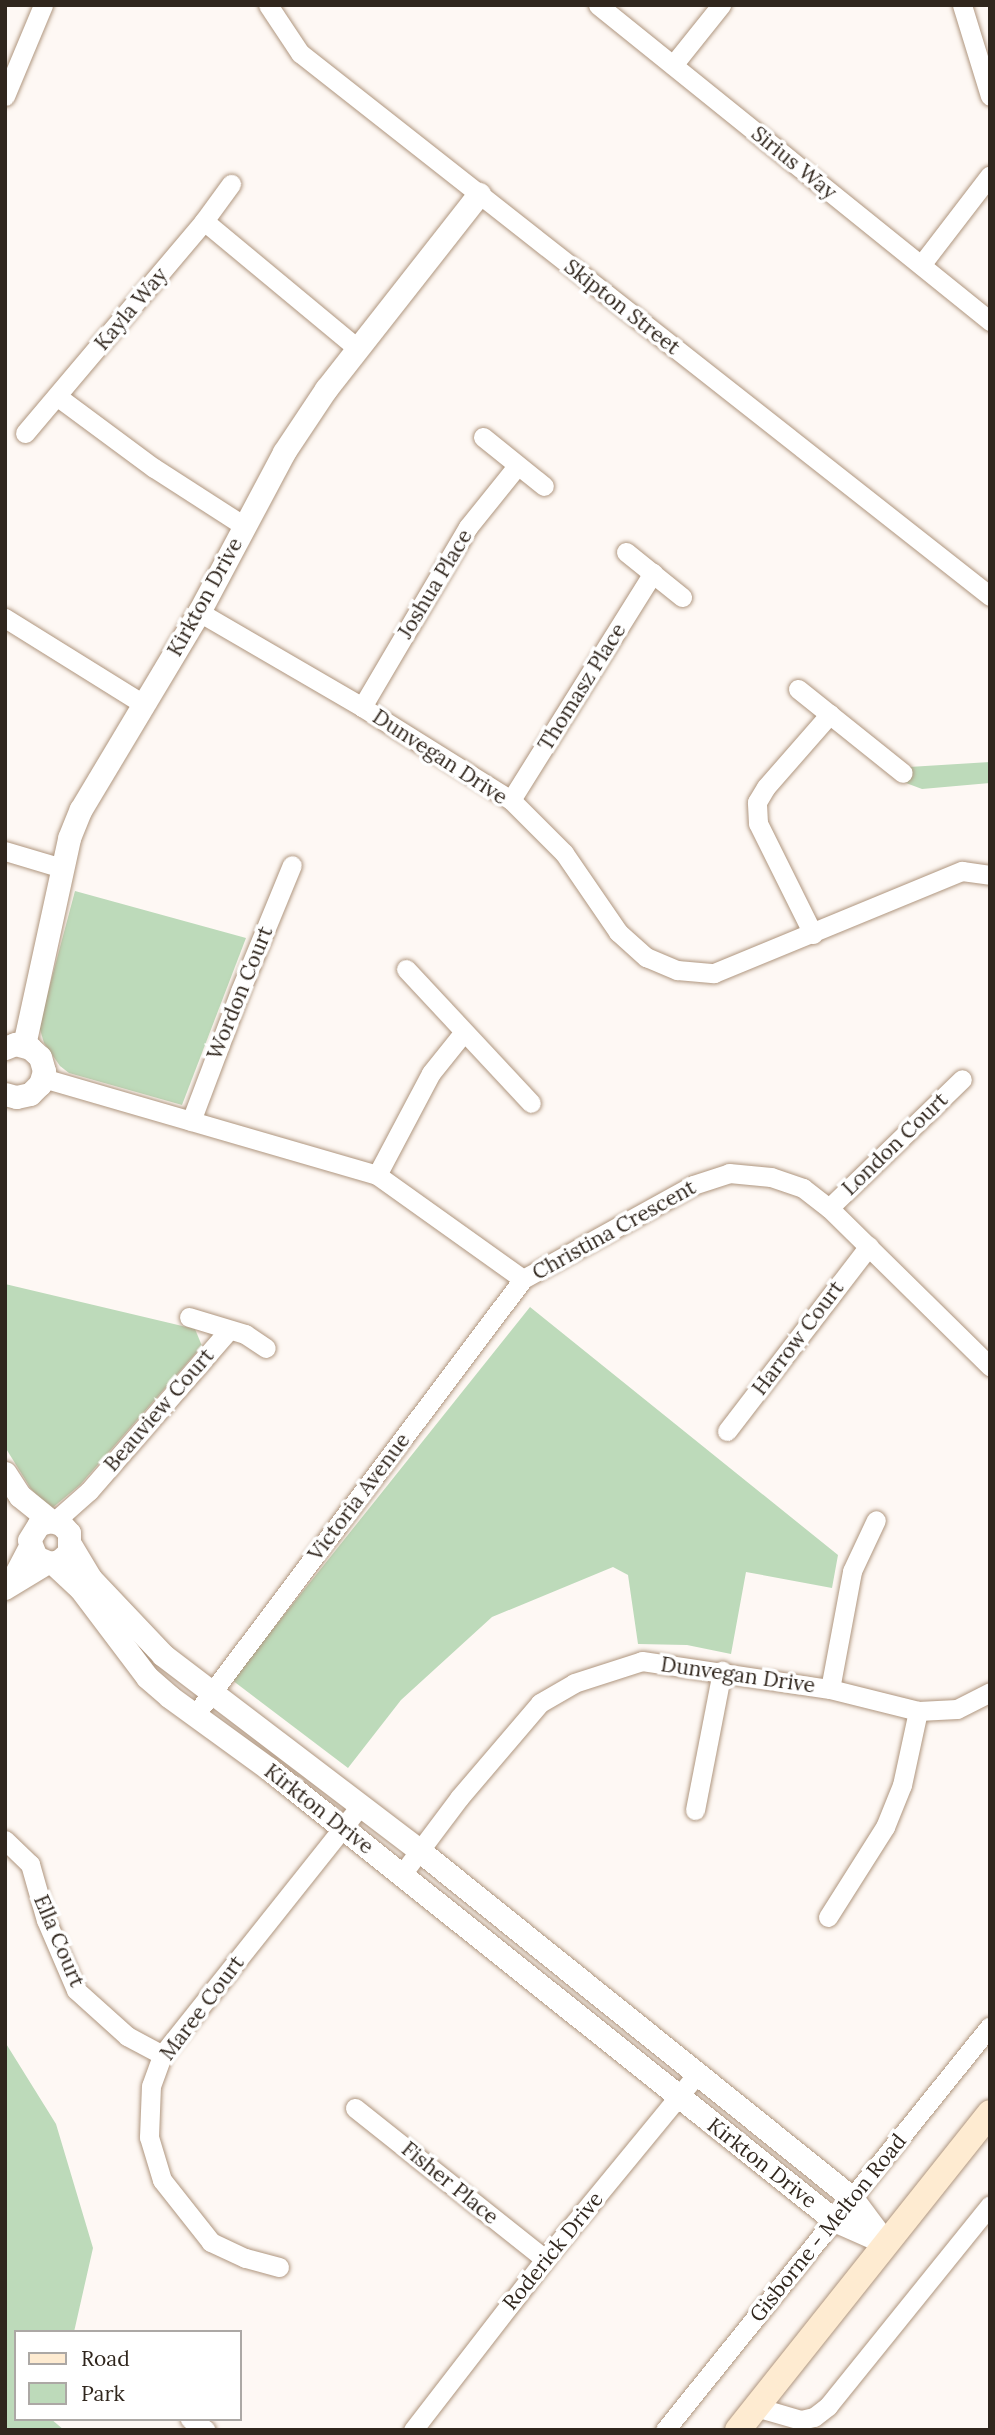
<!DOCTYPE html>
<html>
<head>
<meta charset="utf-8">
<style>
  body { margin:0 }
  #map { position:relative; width:995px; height:2435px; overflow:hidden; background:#fef8f4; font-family:Lora,serif }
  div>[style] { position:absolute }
  .green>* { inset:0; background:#bddaba }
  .roads { filter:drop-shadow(0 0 2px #af967f) drop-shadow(0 0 2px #af967f) }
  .minor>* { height:19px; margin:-9.5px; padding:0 9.5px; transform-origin:9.5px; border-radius:9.5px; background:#fff }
  .tertiary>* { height:23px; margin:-11.5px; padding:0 11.5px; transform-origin:11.5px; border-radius:11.5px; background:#fff }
  .secondary>* { height:26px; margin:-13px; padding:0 13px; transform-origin:13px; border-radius:13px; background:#feebd1 }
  span { translate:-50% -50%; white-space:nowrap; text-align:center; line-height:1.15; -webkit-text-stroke:7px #fff; paint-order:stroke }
  .street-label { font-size:21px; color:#30261d }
  .frame { position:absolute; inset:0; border:7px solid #30261d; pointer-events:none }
  .legend { position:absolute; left:14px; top:2330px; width:228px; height:91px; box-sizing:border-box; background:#fff; border:2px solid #aca8a5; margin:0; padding:9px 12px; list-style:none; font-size:21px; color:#30261d }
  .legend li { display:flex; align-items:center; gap:14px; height:35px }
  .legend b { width:35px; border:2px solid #aca8a5 }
</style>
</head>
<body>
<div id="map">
  <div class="green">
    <i style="clip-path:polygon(990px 762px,990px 783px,922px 789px,898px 780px,909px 767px)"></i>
    <i style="clip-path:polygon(75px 891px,246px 938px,182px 1105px,69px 1073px,60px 1066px,44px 1043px,39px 1026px)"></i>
    <i style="clip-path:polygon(5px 1284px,195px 1329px,202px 1346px,80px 1485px,51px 1509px,31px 1489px,5px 1447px)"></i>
    <i style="clip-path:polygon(530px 1307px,838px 1555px,832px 1588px,746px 1572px,731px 1654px,687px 1645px,638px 1644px,628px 1575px,613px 1567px,492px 1617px,401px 1700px,348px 1768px,232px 1680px)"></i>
    <i style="clip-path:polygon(5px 2042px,56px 2124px,93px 2248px,74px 2332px,16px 2332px,16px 2419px,51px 2419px,64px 2430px,5px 2430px)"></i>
  </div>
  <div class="roads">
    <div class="minor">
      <i style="left:268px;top:5px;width:58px;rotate:56.3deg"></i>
      <i style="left:300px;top:53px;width:878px;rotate:38.2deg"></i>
      <i style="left:598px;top:5px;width:504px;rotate:38.87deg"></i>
      <i style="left:962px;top:5px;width:95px;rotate:72.9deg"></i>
      <i style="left:673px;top:65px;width:77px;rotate:-51.3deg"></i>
      <i style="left:5px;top:96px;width:99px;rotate:-67.3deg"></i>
      <i style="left:204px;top:221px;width:199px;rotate:39.7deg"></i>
      <i style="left:921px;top:265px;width:113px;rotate:-52.5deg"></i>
      <i style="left:58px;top:397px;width:119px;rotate:36.5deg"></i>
      <i style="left:154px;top:468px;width:107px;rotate:32.8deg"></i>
      <i style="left:25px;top:433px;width:277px;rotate:-49.8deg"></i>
      <i style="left:204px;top:221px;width:46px;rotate:-53.9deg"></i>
      <i style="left:483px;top:437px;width:78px;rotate:38.8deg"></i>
      <i style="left:626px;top:552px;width:72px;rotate:38.8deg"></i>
      <i style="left:199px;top:612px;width:189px;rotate:30.2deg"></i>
      <i style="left:362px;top:707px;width:176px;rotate:32deg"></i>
      <i style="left:511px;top:800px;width:75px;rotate:45deg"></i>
      <i style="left:564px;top:853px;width:96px;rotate:55.6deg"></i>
      <i style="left:618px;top:932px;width:38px;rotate:42deg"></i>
      <i style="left:646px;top:957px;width:34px;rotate:23deg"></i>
      <i style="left:677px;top:970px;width:37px;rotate:5deg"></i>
      <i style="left:714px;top:973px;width:268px;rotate:-22.4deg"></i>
      <i style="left:962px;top:871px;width:28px;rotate:8deg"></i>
      <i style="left:5px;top:618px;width:163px;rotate:31.9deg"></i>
      <i style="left:798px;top:689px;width:134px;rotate:38.7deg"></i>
      <i style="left:362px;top:707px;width:209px;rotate:-59.5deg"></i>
      <i style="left:468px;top:527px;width:78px;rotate:-51.2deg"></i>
      <i style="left:511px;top:800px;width:268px;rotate:-58deg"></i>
      <i style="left:5px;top:851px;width:59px;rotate:16.6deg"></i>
      <i style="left:813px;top:934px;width:124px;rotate:-116.4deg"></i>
      <i style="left:758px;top:823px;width:21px;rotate:-93deg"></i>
      <i style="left:757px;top:802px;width:17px;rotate:-59deg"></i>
      <i style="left:766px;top:787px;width:97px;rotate:-48.8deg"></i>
      <i style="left:406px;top:969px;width:183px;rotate:47deg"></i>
      <i style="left:43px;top:1078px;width:348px;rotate:16.2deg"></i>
      <i style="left:377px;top:1175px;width:179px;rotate:35.5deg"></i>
      <i style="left:523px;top:1279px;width:194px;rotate:-28.9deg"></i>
      <i style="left:693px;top:1185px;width:38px;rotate:-18deg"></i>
      <i style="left:729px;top:1173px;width:42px;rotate:5.4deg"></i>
      <i style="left:771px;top:1177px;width:34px;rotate:19deg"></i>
      <i style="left:803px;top:1188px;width:33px;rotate:38deg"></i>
      <i style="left:829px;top:1208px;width:226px;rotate:44.5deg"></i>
      <i style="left:191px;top:1121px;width:139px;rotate:-69.3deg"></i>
      <i style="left:240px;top:991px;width:136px;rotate:-67.6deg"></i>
      <i style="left:377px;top:1175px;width:115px;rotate:-62.1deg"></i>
      <i style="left:431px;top:1073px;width:51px;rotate:-51.3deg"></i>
      <i style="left:829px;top:1208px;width:185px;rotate:-44.1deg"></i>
      <i style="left:189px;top:1317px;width:59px;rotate:16.9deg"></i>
      <i style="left:245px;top:1334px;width:25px;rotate:34deg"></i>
      <i style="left:727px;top:1431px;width:233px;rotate:-52.5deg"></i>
      <i style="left:55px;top:1521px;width:45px;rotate:-41.4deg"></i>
      <i style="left:89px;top:1491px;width:213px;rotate:-49deg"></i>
      <i style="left:6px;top:1588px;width:50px;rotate:-62.4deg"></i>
      <i style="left:5px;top:1590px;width:52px;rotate:-31deg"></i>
      <i style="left:830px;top:1689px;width:120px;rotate:-79.4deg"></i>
      <i style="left:852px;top:1571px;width:56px;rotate:-64.8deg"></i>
      <i style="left:195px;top:1715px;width:546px;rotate:-53.05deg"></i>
      <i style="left:695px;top:1810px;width:142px;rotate:-79deg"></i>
      <i style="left:5px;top:1840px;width:35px;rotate:44deg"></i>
      <i style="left:30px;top:1864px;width:58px;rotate:74.1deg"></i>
      <i style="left:46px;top:1920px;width:76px;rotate:66.8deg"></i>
      <i style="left:76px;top:1990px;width:69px;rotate:42deg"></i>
      <i style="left:127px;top:2036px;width:40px;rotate:28deg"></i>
      <i style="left:402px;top:1874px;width:95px;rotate:-53.1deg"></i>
      <i style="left:459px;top:1798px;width:125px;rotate:-49.5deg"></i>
      <i style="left:540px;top:1703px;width:39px;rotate:-30deg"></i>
      <i style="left:574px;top:1683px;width:71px;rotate:-17.9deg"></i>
      <i style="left:642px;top:1661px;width:190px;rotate:8.5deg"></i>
      <i style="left:830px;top:1689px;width:91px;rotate:14deg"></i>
      <i style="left:918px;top:1711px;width:39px;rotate:-3deg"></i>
      <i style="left:957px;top:1709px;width:37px;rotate:-27deg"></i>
      <i style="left:828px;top:1917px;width:107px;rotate:-57.7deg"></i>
      <i style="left:885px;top:1827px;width:45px;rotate:-68deg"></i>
      <i style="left:902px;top:1785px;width:76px;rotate:-77.8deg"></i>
      <i style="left:355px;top:2108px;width:243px;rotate:38.5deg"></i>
      <i style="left:279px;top:2267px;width:35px;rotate:-165deg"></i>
      <i style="left:245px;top:2258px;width:38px;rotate:-155deg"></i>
      <i style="left:211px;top:2242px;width:79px;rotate:-128.3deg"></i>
      <i style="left:162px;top:2180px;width:45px;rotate:-106.8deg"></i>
      <i style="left:149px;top:2137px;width:51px;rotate:-87.8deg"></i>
      <i style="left:151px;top:2086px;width:33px;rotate:-70deg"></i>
      <i style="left:162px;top:2055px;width:320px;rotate:-51.5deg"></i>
      <i style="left:756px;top:2407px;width:47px;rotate:16.1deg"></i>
      <i style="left:801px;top:2420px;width:13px;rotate:-13deg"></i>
      <i style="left:814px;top:2417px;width:18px;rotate:-38deg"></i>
      <i style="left:828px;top:2406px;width:258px;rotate:-51.1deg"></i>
      <i style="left:190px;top:2419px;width:19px;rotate:35deg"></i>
      <i style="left:413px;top:2430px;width:216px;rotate:-52.3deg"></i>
      <i style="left:545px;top:2259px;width:238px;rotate:-50.6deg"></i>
      <i style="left:665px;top:2430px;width:518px;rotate:-51.18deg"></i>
    </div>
    <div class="tertiary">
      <i style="left:24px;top:1045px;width:212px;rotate:-77.7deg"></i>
      <i style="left:69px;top:838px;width:31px;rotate:-68deg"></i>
      <i style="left:81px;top:809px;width:230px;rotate:-59.1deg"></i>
      <i style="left:199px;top:612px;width:181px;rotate:-62deg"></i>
      <i style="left:284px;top:452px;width:76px;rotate:-56.3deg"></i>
      <i style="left:326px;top:389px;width:248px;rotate:-51.9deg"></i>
      <i style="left:5px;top:1048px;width:11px;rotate:-22deg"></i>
      <i style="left:15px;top:1044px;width:16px;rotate:15deg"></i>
      <i style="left:30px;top:1048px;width:13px;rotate:42deg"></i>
      <i style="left:40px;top:1057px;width:15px;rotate:74deg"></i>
      <i style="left:44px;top:1071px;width:14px;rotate:107deg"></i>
      <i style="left:40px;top:1084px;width:14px;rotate:135deg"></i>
      <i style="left:30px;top:1094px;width:14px;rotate:168deg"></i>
      <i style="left:16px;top:1097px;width:11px;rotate:-165deg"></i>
      <i style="left:5px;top:1473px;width:27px;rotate:57deg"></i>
      <i style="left:20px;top:1496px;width:40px;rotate:39deg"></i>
      <i style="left:51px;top:1521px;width:10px;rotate:17deg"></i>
      <i style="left:61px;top:1524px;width:12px;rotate:48deg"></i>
      <i style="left:69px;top:1533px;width:19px;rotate:90deg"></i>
      <i style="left:69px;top:1552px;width:13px;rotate:138deg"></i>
      <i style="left:59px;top:1561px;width:9px;rotate:167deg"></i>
      <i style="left:50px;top:1563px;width:15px;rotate:-157deg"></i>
      <i style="left:36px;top:1557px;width:18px;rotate:-112deg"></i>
      <i style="left:29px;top:1540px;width:19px;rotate:-58deg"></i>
      <i style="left:39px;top:1524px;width:12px;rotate:-14deg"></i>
      <i style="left:71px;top:1546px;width:37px;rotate:59deg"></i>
      <i style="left:90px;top:1578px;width:106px;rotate:46.5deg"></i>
      <i style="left:163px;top:1655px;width:323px;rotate:37.3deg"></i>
      <i style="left:420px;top:1851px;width:554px;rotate:38.77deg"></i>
      <i style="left:852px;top:2198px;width:54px;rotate:53.3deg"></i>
      <i style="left:53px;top:1563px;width:37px;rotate:43deg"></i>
      <i style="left:80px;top:1588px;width:111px;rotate:53deg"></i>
      <i style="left:147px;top:1677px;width:30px;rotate:41deg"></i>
      <i style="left:170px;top:1697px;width:122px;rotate:36deg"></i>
      <i style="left:269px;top:1769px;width:723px;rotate:38.6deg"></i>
      <i style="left:834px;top:2220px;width:57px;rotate:23.9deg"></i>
    </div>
    <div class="secondary">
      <i style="left:738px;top:2430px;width:405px;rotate:-51.5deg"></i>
    </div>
  </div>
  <div class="street-label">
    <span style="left:794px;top:163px;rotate:39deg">Sirius Way</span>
    <span style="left:622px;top:307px;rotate:38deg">Skipton Street</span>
    <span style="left:131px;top:309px;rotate:-50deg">Kayla Way</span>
    <span style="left:435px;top:584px;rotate:-59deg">Joshua Place</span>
    <span style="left:205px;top:597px;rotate:-61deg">Kirkton Drive</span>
    <span style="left:582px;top:687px;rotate:-58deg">Thomasz Place</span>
    <span style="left:440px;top:757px;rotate:33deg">Dunvegan Drive</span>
    <span style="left:240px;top:993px;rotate:-68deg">Wordon Court</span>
    <span style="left:895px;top:1144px;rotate:-44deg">London Court</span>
    <span style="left:614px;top:1230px;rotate:-29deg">Christina Crescent</span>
    <span style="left:798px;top:1338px;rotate:-53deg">Harrow Court</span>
    <span style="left:159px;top:1410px;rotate:-49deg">Beauview Court</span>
    <span style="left:359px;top:1497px;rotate:-53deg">Victoria Avenue</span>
    <span style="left:738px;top:1675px;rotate:8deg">Dunvegan Drive</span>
    <span style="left:319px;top:1809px;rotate:38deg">Kirkton Drive</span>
    <span style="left:59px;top:1941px;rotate:67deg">Ella Court</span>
    <span style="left:202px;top:2008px;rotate:-53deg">Maree Court</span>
    <span style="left:762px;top:2163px;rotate:38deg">Kirkton Drive</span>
    <span style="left:450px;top:2183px;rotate:39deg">Fisher Place</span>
    <span style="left:828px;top:2228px;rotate:-51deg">Gisborne - Melton Road</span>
    <span style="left:553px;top:2251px;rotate:-51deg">Roderick Drive</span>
  </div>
  <div class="frame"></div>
  <ul class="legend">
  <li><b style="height:9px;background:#feebd1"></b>Road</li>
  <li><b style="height:19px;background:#bddaba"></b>Park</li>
  </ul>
</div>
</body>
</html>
